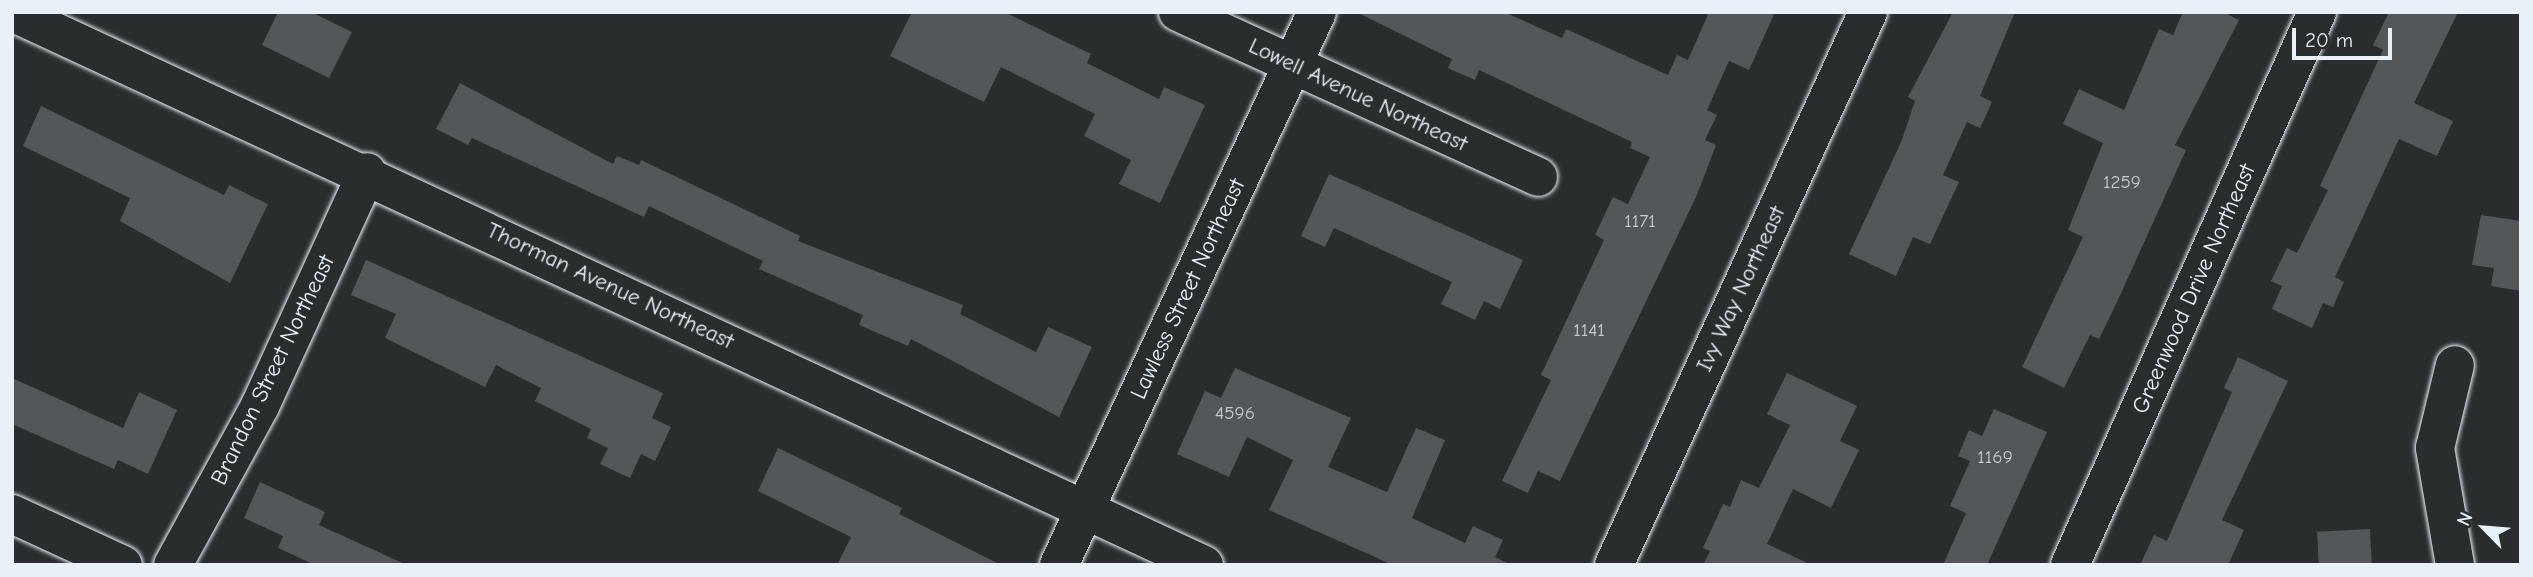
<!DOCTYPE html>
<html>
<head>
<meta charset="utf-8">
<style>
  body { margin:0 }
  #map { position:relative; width:2533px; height:577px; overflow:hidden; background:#2a2d2e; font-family:"Comic Neue",sans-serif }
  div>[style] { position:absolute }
  .building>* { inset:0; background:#535759; transform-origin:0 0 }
  .roads { filter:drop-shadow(0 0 2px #e8f1f8) drop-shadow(0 0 2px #e8f1f8) }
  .minor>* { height:38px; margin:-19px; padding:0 19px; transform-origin:19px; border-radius:19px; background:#2a2d2e }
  span { translate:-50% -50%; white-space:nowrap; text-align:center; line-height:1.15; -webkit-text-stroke:5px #2a2d2e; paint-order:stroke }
  .number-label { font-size:19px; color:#c3cad0 }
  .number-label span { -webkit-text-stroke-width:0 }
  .street-label { font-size:23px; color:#e8f1f8 }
  .frame { position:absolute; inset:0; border:14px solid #e8f1f8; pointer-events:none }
  .north { position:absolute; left:2449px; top:493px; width:70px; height:70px; -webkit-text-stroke:5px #2a2d2e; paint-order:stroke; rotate:295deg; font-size:19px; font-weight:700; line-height:28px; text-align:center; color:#e8f1f8 }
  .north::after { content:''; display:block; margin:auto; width:24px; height:32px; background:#e8f1f8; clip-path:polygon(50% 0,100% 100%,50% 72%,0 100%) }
  .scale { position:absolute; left:2292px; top:28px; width:100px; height:32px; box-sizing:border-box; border:4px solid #e8f1f8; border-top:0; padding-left:9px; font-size:21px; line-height:24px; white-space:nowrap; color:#e8f1f8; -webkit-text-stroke:5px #2a2d2e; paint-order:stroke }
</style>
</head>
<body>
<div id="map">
  <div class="building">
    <i style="clip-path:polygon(278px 12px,311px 12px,352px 32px,329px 78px,262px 45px)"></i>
    <i style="clip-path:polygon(912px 12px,1004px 12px,1091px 54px,1087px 63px,1159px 99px,1164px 87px,1205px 105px,1160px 203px,1119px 184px,1131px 160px,1084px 136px,1095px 114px,1001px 67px,984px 102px,890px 56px)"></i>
    <i style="clip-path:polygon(1356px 12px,1504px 12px,1562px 38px,1566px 29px,1668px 75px,1677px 55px,1688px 60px,1709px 12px,1775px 12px,1749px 70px,1729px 61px,1707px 110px,1717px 115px,1705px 140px,1716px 145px,1697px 195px,1560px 481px,1538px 471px,1528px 493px,1502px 481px,1551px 380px,1541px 375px,1604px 240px,1595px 235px,1613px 197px,1628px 204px,1650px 157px,1630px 148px,1632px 142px,1479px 70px,1475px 80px,1448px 68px,1452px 59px)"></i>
    <i style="clip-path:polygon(1953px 12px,2015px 12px,1980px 96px,1992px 102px,1980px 128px,1967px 122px,1943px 175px,1959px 182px,1930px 244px,1913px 237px,1896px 276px,1849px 254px,1902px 140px,1915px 101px,1908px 97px)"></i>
    <i style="clip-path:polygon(2183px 12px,2223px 12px,2239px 20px,2175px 145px,2186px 150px,2117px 302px,2099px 339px,2090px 335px,2064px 388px,2022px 367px,2083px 237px,2068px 230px,2103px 143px,2063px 124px,2079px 89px,2124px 110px,2159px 29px,2173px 35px)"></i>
    <i style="clip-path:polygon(2389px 12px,2458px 12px,2414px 103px,2453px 121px,2437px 156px,2399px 139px,2335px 277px,2344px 282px,2333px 307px,2323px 303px,2312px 328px,2272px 309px,2282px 286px,2271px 281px,2287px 248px,2297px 253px,2328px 190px,2320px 186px,2383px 50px,2373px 45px)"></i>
    <i style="clip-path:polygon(460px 83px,613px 164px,617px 156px,639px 165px,641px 160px,800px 236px,798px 241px,963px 305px,960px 314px,1036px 352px,1048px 327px,1092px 347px,1059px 417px,911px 339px,908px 346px,859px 325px,863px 315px,759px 269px,763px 261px,649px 206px,644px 217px,472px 138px,468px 145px,436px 129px)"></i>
    <i style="clip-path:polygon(41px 106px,224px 195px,229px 185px,268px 204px,230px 283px,120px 221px,130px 198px,23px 146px)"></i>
    <i style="clip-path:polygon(1329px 174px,1523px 260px,1500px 309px,1484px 301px,1475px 320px,1441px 304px,1452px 282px,1334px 228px,1325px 247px,1301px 236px)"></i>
    <i style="clip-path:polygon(2481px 215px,2521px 221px,2521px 291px,2491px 286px,2494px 268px,2472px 265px)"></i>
    <i style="clip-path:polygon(366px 260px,663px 393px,652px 418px,671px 427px,655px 461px,641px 454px,630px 478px,600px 464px,608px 448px,587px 438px,591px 429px,535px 401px,541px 388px,496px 365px,485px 387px,385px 338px,396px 314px,351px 295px)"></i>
    <i style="clip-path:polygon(2238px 357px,2288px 381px,2222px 520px,2244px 530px,2228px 565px,2140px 565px,2154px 535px,2167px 541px,2232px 392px,2224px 388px)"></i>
    <i style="clip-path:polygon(1235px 368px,1351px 418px,1328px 467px,1387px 492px,1416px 428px,1445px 440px,1412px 518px,1465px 543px,1473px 526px,1503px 540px,1495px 557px,1511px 565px,1393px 565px,1269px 510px,1293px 460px,1247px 437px,1229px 477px,1177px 454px,1205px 391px,1221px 398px)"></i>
    <i style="clip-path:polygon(1787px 373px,1857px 406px,1840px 441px,1859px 450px,1831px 508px,1793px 489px,1767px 544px,1812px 565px,1703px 565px,1710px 551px,1703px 548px,1723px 504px,1730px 507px,1741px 480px,1759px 488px,1790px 425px,1767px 414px)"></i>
    <i style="clip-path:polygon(12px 378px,123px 428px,139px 392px,177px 410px,148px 474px,118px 460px,114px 469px,12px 424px)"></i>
    <i style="clip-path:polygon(1994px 409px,2047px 432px,1987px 565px,1943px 565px,1966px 513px,1950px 506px,1970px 461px,1958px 456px,1969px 430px,1982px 436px)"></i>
    <i style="clip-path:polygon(778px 448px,902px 508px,899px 514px,1001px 565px,837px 565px,851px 537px,758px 491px)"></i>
    <i style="clip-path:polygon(260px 482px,325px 512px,319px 525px,407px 565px,315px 565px,278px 548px,283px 536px,244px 518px)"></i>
    <i style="left:2370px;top:529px;width:36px;height:53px;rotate:87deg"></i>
  </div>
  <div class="roads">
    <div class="minor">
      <i style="left:12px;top:12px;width:1314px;rotate:24.89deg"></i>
      <i style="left:1178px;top:12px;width:396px;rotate:24.6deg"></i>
      <i style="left:12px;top:514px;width:122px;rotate:24.7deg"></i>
      <i style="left:173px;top:565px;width:181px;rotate:-61.3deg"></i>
      <i style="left:260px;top:406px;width:257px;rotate:-65.4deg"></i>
      <i style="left:1059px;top:565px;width:610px;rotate:-64.99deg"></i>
      <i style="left:1614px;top:565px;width:609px;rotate:-65.33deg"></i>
      <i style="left:2070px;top:565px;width:606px;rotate:-65.93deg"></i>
      <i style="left:2455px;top:565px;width:119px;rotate:-99.7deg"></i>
      <i style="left:2435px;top:448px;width:85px;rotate:-76.5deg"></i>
    </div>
  </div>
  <div class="number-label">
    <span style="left:2122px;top:183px">1259</span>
    <span style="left:1640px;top:222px">1171</span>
    <span style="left:1589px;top:331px">1141</span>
    <span style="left:1235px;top:414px">4596</span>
    <span style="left:1995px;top:458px">1169</span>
  </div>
  <div class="street-label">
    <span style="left:1358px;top:95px;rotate:25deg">Lowell Avenue Northeast</span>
    <span style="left:610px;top:286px;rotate:25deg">Thorman Avenue Northeast</span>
    <span style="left:1188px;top:289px;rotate:-65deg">Lawless Street Northeast</span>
    <span style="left:1741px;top:289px;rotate:-65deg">Ivy Way Northeast</span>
    <span style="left:2194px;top:289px;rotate:-66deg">Greenwood Drive Northeast</span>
    <span style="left:273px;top:370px;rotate:-64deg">Brandon Street Northeast</span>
  </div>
  <div class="frame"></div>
  <div class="north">N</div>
  <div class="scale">20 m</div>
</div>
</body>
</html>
